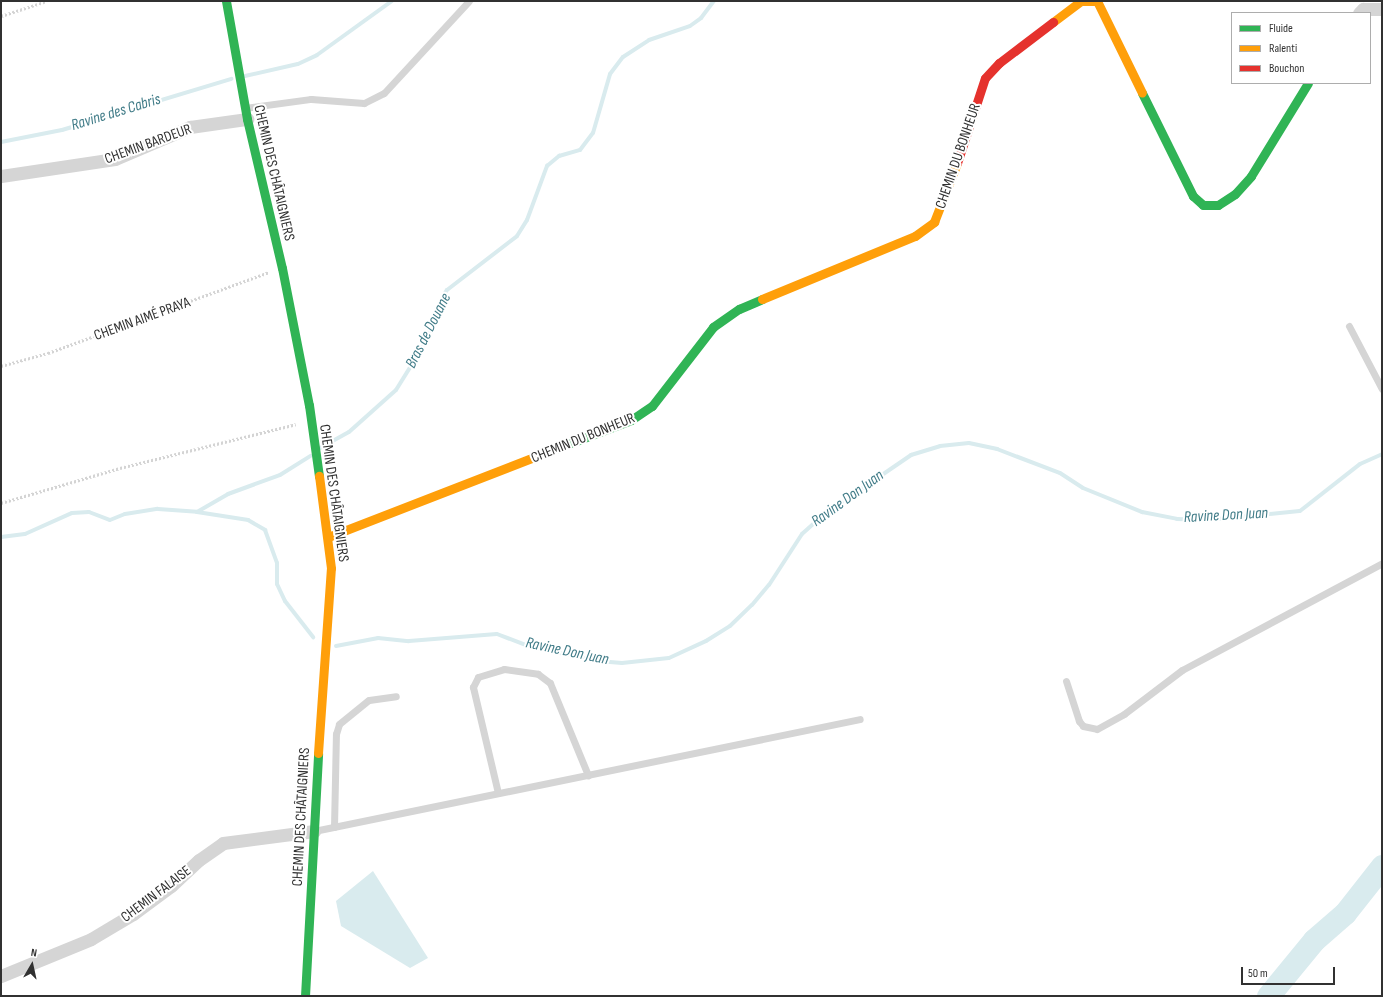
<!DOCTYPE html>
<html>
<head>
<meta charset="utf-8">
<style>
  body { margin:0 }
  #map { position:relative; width:1383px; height:997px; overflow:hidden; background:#fff; font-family:"Sofia Sans Condensed",sans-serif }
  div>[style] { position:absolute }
  .water>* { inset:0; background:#d9ebee }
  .stream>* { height:4px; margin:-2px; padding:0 2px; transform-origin:2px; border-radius:2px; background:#d9ebee }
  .river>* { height:23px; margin:-11.5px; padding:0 11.5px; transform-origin:11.5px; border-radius:11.5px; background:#d9ebee }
  .path>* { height:2.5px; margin-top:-1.25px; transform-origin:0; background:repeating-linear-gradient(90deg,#d4d4d4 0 2px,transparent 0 4px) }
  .lane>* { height:7px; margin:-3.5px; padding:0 3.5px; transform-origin:3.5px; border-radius:3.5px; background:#d5d5d5 }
  .street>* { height:13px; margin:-6.5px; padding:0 6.5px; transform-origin:6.5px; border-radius:6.5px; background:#d5d5d5 }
  .fast>* { height:9px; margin:-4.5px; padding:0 4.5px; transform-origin:4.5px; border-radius:4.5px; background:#30b455 }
  .slow>* { height:9px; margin:-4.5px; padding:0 4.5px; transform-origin:4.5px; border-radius:4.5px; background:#ff9f0a }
  .jam>* { height:9px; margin:-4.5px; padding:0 4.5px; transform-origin:4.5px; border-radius:4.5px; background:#e5322d }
  span { translate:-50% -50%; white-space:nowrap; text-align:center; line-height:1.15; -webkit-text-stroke:4px #fff; paint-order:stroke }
  .street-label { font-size:15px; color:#313131 }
  .water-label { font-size:16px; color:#417c88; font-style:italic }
  .frame { position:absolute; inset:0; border:2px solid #313131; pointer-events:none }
  .legend { position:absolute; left:1231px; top:12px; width:140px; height:72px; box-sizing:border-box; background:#fff; border:1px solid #adadad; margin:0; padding:5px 7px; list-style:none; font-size:12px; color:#313131 }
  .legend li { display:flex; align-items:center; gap:8px; height:20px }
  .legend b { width:20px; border:1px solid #adadad }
  .north { position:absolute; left:12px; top:945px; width:40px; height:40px; -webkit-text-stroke:3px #fff; paint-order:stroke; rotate:9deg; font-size:11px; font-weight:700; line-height:16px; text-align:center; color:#313131 }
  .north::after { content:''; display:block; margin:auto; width:14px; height:18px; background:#313131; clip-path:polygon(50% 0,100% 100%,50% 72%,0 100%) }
  .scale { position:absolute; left:1241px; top:967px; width:94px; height:18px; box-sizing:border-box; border:2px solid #313131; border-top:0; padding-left:5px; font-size:12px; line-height:14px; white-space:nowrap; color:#313131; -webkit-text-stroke:3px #fff; paint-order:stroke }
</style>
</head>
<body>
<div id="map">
  <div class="water">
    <i style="clip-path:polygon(373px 871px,428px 958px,410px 968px,341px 926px,336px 901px)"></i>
  </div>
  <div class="stream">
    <i style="left:245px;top:76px;width:54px;rotate:-12.8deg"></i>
    <i style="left:298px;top:64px;width:21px;rotate:-25deg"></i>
    <i style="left:317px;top:55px;width:92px;rotate:-35.8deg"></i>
    <i style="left:1px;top:142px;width:62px;rotate:-11.1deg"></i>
    <i style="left:62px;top:130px;width:177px;rotate:-16.8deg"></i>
    <i style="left:320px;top:448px;width:33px;rotate:-29deg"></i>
    <i style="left:349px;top:432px;width:63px;rotate:-41.8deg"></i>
    <i style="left:396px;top:390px;width:59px;rotate:-58.2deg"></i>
    <i style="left:427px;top:340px;width:27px;rotate:-75deg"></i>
    <i style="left:434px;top:314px;width:27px;rotate:-62deg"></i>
    <i style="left:447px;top:290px;width:88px;rotate:-37.6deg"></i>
    <i style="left:517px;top:236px;width:19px;rotate:-58deg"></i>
    <i style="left:527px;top:220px;width:58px;rotate:-69.7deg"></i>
    <i style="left:547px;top:166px;width:16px;rotate:-40deg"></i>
    <i style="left:559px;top:156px;width:22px;rotate:-16deg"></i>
    <i style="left:580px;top:150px;width:21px;rotate:-53deg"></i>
    <i style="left:593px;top:133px;width:61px;rotate:-73.9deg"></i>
    <i style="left:610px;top:74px;width:21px;rotate:-53deg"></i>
    <i style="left:623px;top:57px;width:31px;rotate:-33deg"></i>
    <i style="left:649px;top:40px;width:43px;rotate:-18.9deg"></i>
    <i style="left:690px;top:26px;width:14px;rotate:-36deg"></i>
    <i style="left:701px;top:18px;width:21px;rotate:-53deg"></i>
    <i style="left:197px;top:512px;width:52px;rotate:8.9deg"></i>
    <i style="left:248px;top:520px;width:20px;rotate:30deg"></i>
    <i style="left:265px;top:530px;width:35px;rotate:70deg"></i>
    <i style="left:277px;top:563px;width:21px;rotate:90deg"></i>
    <i style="left:277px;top:584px;width:19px;rotate:65deg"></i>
    <i style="left:285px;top:601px;width:46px;rotate:52.1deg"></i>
    <i style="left:1px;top:537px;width:24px;rotate:-7deg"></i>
    <i style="left:25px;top:534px;width:51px;rotate:-24.1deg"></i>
    <i style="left:72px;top:513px;width:17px;rotate:-3deg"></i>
    <i style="left:89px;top:512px;width:22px;rotate:21deg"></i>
    <i style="left:110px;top:520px;width:16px;rotate:-22deg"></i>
    <i style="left:125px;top:514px;width:33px;rotate:-9deg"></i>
    <i style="left:158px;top:509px;width:39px;rotate:4deg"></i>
    <i style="left:197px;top:512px;width:36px;rotate:-30deg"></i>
    <i style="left:228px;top:494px;width:55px;rotate:-20.1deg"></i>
    <i style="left:280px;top:475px;width:36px;rotate:-32deg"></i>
    <i style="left:336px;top:646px;width:43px;rotate:-10.8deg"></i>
    <i style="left:378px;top:638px;width:31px;rotate:6deg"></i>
    <i style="left:409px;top:641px;width:88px;rotate:-4.5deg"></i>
    <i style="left:497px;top:634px;width:36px;rotate:21deg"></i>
    <i style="left:531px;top:647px;width:68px;rotate:11.8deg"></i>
    <i style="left:598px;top:661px;width:24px;rotate:5deg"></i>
    <i style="left:622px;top:663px;width:47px;rotate:-6.1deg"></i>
    <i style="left:669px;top:658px;width:41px;rotate:-24.7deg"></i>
    <i style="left:706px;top:641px;width:28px;rotate:-32deg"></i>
    <i style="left:730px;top:626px;width:30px;rotate:-44deg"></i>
    <i style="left:752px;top:605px;width:26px;rotate:-50deg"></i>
    <i style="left:769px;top:585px;width:61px;rotate:-57.1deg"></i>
    <i style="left:802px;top:534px;width:27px;rotate:-42deg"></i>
    <i style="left:822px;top:516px;width:108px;rotate:-34.4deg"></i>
    <i style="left:911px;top:455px;width:30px;rotate:-17deg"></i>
    <i style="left:940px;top:446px;width:29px;rotate:-6deg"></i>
    <i style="left:969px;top:443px;width:29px;rotate:12deg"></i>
    <i style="left:997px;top:449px;width:67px;rotate:20.9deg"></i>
    <i style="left:1060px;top:473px;width:27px;rotate:33deg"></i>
    <i style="left:1083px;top:488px;width:64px;rotate:22.1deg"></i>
    <i style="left:1142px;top:512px;width:36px;rotate:11deg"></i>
    <i style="left:1177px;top:519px;width:30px;rotate:2deg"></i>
    <i style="left:1207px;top:520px;width:93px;rotate:-5.5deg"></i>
    <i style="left:1300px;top:511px;width:76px;rotate:-38.1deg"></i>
    <i style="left:1360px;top:464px;width:24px;rotate:-24deg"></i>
  </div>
  <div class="river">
    <i style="left:1268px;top:996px;width:72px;rotate:-50.6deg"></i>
    <i style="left:1314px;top:940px;width:41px;rotate:-41.1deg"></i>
    <i style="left:1345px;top:913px;width:60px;rotate:-51.8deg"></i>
  </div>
  <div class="path">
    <i style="left:1px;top:16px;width:48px;rotate:-18.1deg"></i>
    <i style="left:1px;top:366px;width:49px;rotate:-15.5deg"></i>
    <i style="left:48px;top:353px;width:235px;rotate:-20.1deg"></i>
    <i style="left:1px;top:503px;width:124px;rotate:-16.4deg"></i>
    <i style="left:120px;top:468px;width:181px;rotate:-14deg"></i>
  </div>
  <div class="lane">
    <i style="left:245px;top:108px;width:67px;rotate:-7.8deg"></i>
    <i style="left:311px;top:99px;width:53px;rotate:4.3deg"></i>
    <i style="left:364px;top:103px;width:22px;rotate:-27deg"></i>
    <i style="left:384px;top:93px;width:125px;rotate:-47.3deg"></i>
    <i style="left:1349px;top:326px;width:71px;rotate:62.4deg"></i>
    <i style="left:1066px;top:681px;width:42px;rotate:72deg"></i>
    <i style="left:1079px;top:721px;width:6px;rotate:51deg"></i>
    <i style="left:1083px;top:726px;width:14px;rotate:12deg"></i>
    <i style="left:1097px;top:729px;width:31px;rotate:-29deg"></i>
    <i style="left:1124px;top:714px;width:73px;rotate:-37.2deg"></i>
    <i style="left:1182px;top:670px;width:227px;rotate:-28.1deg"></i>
    <i style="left:498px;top:793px;width:109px;rotate:-103.3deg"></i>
    <i style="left:473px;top:687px;width:11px;rotate:-63deg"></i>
    <i style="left:478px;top:677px;width:27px;rotate:-17deg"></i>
    <i style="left:504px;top:669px;width:34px;rotate:8deg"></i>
    <i style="left:538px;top:674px;width:15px;rotate:37deg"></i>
    <i style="left:550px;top:683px;width:100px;rotate:67.6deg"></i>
    <i style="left:334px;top:827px;width:93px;rotate:-88.8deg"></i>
    <i style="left:336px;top:734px;width:10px;rotate:-73deg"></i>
    <i style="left:339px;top:724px;width:38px;rotate:-39deg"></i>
    <i style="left:369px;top:700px;width:27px;rotate:-8deg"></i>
    <i style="left:314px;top:831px;width:557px;rotate:-11.59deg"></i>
  </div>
  <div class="street">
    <i style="left:1359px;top:13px;width:6px;rotate:-45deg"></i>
    <i style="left:1363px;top:9px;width:19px"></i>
    <i style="left:1px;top:176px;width:115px;rotate:-8.5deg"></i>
    <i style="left:115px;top:159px;width:82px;rotate:-23.1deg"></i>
    <i style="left:190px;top:127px;width:58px;rotate:-8deg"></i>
    <i style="left:1px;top:976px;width:97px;rotate:-22.3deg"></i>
    <i style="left:91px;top:939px;width:49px;rotate:-30.8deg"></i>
    <i style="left:133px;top:914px;width:47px;rotate:-36.4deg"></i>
    <i style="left:171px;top:886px;width:38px;rotate:-43deg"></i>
    <i style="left:199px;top:860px;width:29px;rotate:-35deg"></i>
    <i style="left:223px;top:843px;width:92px;rotate:-7.5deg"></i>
  </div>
  <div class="fast">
    <i style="left:226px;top:1px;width:120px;rotate:79.9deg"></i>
    <i style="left:247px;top:119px;width:153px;rotate:76.8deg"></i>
    <i style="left:282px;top:268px;width:140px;rotate:78.9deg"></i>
    <i style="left:309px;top:405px;width:72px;rotate:82deg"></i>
    <i style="left:1142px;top:93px;width:115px;rotate:63.7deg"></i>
    <i style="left:1193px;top:196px;width:13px;rotate:42deg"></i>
    <i style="left:1203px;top:205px;width:15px"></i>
    <i style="left:1218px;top:205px;width:20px;rotate:-33deg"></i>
    <i style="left:1235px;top:194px;width:24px;rotate:-48deg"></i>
    <i style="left:1251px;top:176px;width:109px;rotate:-58.5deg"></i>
    <i style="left:539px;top:455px;width:98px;rotate:-20.8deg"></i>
    <i style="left:631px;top:420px;width:25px;rotate:-34deg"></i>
    <i style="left:652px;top:406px;width:100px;rotate:-52.3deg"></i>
    <i style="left:713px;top:327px;width:32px;rotate:-35deg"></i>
    <i style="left:739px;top:309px;width:25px;rotate:-23deg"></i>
    <i style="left:305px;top:996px;width:243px;rotate:-86.9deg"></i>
  </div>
  <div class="slow">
    <i style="left:1053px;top:22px;width:35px;rotate:-37deg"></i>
    <i style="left:1081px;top:1px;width:16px"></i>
    <i style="left:1097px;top:1px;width:102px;rotate:63.9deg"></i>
    <i style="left:762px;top:299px;width:165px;rotate:-22.4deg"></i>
    <i style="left:915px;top:236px;width:24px;rotate:-36deg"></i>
    <i style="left:934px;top:222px;width:63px;rotate:-68.7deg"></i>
    <i style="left:328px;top:537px;width:226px;rotate:-21.2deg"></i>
    <i style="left:318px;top:753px;width:185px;rotate:-86deg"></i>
    <i style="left:331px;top:568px;width:93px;rotate:-97.4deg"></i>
  </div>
  <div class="jam">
    <i style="left:957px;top:163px;width:89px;rotate:-71.8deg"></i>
    <i style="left:985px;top:78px;width:21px;rotate:-47deg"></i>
    <i style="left:999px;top:63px;width:68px;rotate:-37.2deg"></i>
  </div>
  <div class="street-label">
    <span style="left:148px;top:144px;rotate:-20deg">CHEMIN BARDEUR</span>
    <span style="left:958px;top:156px;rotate:-71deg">CHEMIN DU BONHEUR</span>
    <span style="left:274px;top:173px;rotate:77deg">CHEMIN DES CHÂTAIGNIERS</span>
    <span style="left:142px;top:319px;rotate:-20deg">CHEMIN AIMÉ PRAYA</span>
    <span style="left:583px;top:438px;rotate:-22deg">CHEMIN DU BONHEUR</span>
    <span style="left:334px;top:493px;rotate:82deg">CHEMIN DES CHÂTAIGNIERS</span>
    <span style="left:301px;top:817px;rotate:-87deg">CHEMIN DES CHÂTAIGNIERS</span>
    <span style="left:156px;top:894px;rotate:-37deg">CHEMIN FALAISE</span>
  </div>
  <div class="water-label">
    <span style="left:116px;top:113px;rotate:-17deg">Ravine des Cabris</span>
    <span style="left:429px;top:331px;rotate:-63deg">Bras de Douane</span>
    <span style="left:848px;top:499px;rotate:-36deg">Ravine Don Juan</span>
    <span style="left:1226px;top:516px;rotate:-3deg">Ravine Don Juan</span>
    <span style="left:567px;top:652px;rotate:12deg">Ravine Don Juan</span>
  </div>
  <div class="frame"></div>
  <ul class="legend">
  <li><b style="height:5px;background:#30b455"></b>Fluide</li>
  <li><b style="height:5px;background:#ff9f0a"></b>Ralenti</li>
  <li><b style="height:5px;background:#e5322d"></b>Bouchon</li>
  </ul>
  <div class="north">N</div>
  <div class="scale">50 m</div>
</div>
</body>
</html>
